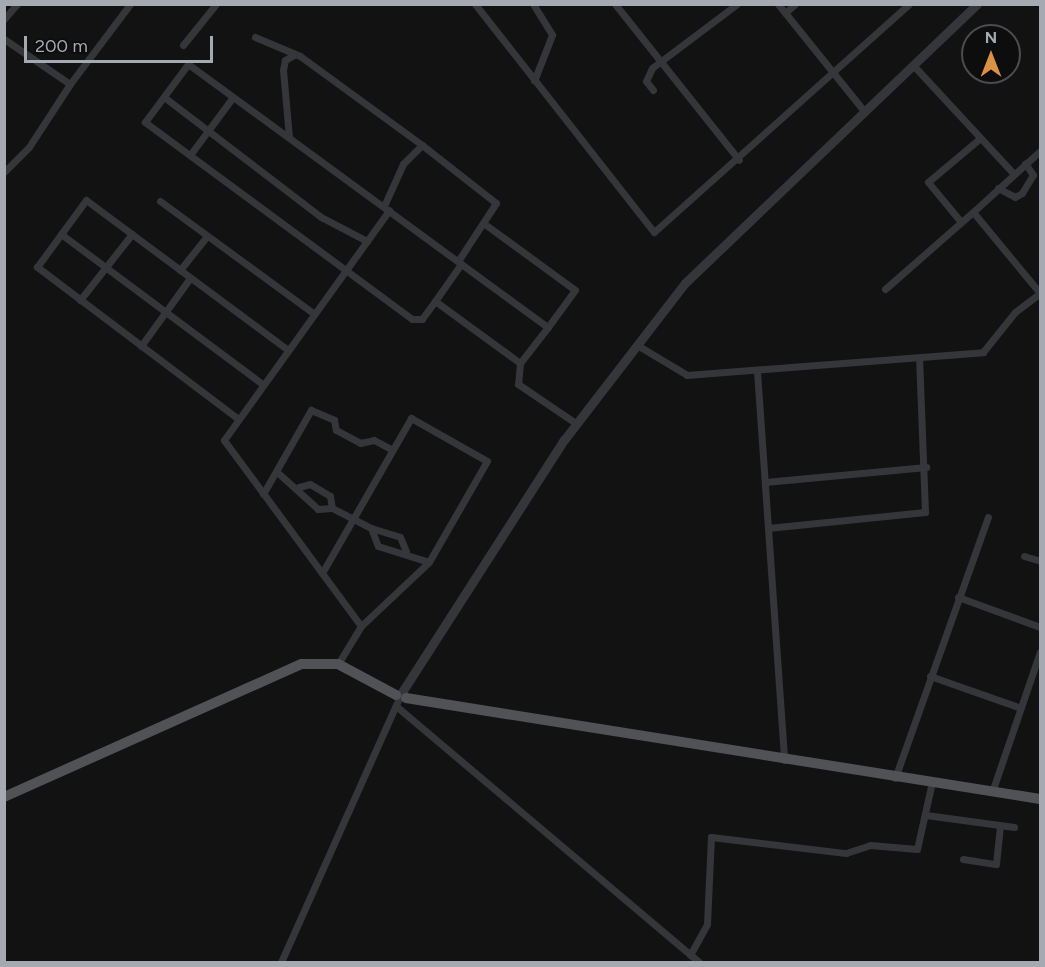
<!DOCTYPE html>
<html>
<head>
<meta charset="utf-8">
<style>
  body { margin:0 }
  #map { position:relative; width:1045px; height:967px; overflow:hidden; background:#121213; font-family:Figtree,sans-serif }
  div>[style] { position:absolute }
  .minor>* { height:7px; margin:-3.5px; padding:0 3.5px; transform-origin:3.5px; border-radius:3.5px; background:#353639 }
  .tertiary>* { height:9px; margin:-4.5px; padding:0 4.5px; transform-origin:4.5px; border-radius:4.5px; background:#353639 }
  .primary>* { height:10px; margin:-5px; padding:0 5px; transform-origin:5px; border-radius:5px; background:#505256 }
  span { translate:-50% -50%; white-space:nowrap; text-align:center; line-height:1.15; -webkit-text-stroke:4.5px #0d0d0e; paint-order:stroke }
  .frame { position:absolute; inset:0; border:6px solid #a5aab2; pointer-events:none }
  .north { position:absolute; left:961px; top:24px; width:60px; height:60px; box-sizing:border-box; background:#0d0d0e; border:2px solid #4a4c50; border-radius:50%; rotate:0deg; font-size:16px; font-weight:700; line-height:24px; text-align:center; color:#a5aab2 }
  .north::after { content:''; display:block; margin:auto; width:21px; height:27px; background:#d99244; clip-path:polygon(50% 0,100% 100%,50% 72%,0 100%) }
  .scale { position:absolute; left:24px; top:36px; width:189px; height:27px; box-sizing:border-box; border:3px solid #a5aab2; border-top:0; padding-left:8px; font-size:18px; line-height:21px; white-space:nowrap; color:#a5aab2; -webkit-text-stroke:4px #0d0d0e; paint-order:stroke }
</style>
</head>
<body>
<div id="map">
  <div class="minor">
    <i style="left:475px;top:4px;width:290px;rotate:51.9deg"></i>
    <i style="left:654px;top:232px;width:342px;rotate:-41.8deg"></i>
    <i style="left:533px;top:4px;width:36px;rotate:58deg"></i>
    <i style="left:552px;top:35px;width:49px;rotate:111.4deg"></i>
    <i style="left:615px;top:4px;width:199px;rotate:51.5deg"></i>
    <i style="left:778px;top:4px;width:137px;rotate:51.2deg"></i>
    <i style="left:785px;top:13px;width:13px;rotate:-42deg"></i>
    <i style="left:4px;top:19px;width:20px;rotate:-49deg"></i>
    <i style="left:255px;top:37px;width:49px;rotate:22.9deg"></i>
    <i style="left:300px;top:56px;width:151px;rotate:36.1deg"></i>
    <i style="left:422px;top:145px;width:27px;rotate:135deg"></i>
    <i style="left:403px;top:164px;width:46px;rotate:114.3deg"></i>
    <i style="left:4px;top:39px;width:80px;rotate:34.3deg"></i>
    <i style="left:70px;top:84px;width:75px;rotate:123.1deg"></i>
    <i style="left:29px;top:147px;width:35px;rotate:135deg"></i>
    <i style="left:183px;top:45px;width:53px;rotate:-51.2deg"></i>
    <i style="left:913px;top:65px;width:147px;rotate:47.2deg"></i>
    <i style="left:70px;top:84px;width:100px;rotate:-53.1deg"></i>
    <i style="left:653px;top:90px;width:11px;rotate:-128deg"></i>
    <i style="left:646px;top:81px;width:14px;rotate:-65deg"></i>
    <i style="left:652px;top:68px;width:106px;rotate:-37deg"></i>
    <i style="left:164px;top:97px;width:198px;rotate:37.4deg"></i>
    <i style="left:321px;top:217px;width:52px;rotate:27.6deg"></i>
    <i style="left:289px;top:137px;width:67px;rotate:-95.1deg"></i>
    <i style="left:283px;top:70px;width:10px;rotate:-79deg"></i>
    <i style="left:285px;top:60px;width:10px;rotate:-29deg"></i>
    <i style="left:422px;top:145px;width:94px;rotate:38.1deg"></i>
    <i style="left:496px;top:203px;width:69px;rotate:123.2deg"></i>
    <i style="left:190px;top:155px;width:72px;rotate:-53.4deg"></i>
    <i style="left:998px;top:188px;width:19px;rotate:28deg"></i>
    <i style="left:1015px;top:197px;width:8px;rotate:-30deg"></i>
    <i style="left:1022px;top:193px;width:21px;rotate:-59deg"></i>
    <i style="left:1033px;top:175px;width:14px;rotate:-124deg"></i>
    <i style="left:160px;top:201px;width:190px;rotate:36.2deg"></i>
    <i style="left:961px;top:222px;width:52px;rotate:-129.5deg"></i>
    <i style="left:928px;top:182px;width:67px;rotate:-40.1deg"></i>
    <i style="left:486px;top:225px;width:110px;rotate:36.1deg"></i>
    <i style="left:575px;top:290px;width:46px;rotate:126.1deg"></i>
    <i style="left:61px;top:234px;width:251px;rotate:36.7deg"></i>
    <i style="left:180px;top:270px;width:43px;rotate:-51.5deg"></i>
    <i style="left:885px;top:289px;width:117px;rotate:-41.2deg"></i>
    <i style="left:80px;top:300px;width:84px;rotate:-51.8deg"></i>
    <i style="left:435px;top:301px;width:45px;rotate:-54.9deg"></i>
    <i style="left:637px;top:345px;width:58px;rotate:31deg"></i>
    <i style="left:687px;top:375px;width:297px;rotate:-4.4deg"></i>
    <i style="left:983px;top:352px;width:51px;rotate:-51.3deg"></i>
    <i style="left:1015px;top:312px;width:31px;rotate:-37deg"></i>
    <i style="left:1040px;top:293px;width:105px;rotate:-129.6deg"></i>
    <i style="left:973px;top:212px;width:91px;rotate:-42.3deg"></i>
    <i style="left:141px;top:346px;width:84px;rotate:-54.2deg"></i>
    <i style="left:520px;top:363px;width:105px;rotate:-143.9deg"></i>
    <i style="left:435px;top:301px;width:22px;rotate:126deg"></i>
    <i style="left:422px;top:319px;width:10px;rotate:180deg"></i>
    <i style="left:412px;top:319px;width:332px;rotate:-143.6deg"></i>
    <i style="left:145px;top:122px;width:72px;rotate:-53.4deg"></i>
    <i style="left:188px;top:64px;width:446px;rotate:36.2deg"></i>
    <i style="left:548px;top:327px;width:46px;rotate:127.9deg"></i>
    <i style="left:520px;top:363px;width:21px;rotate:95deg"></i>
    <i style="left:518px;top:384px;width:71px;rotate:34.1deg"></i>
    <i style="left:757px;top:371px;width:390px;rotate:86deg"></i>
    <i style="left:237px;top:418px;width:251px;rotate:-142.9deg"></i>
    <i style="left:37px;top:267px;width:83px;rotate:-53.8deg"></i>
    <i style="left:86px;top:200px;width:252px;rotate:36.6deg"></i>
    <i style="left:277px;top:472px;width:55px;rotate:42.1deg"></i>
    <i style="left:318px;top:509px;width:14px;rotate:-4deg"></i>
    <i style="left:332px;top:508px;width:44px;rotate:27.1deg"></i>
    <i style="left:371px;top:528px;width:19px;rotate:69deg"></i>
    <i style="left:378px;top:546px;width:53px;rotate:17.4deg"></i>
    <i style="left:765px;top:482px;width:162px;rotate:-5.3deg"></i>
    <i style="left:299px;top:487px;width:11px;rotate:-15deg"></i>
    <i style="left:310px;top:484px;width:23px;rotate:31deg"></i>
    <i style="left:330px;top:496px;width:12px;rotate:81deg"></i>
    <i style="left:263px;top:494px;width:97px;rotate:-60.3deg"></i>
    <i style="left:311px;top:410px;width:25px;rotate:23deg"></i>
    <i style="left:334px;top:420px;width:10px;rotate:79deg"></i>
    <i style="left:336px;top:430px;width:27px;rotate:28deg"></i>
    <i style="left:360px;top:443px;width:14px;rotate:-12deg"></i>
    <i style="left:374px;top:440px;width:21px;rotate:28deg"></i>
    <i style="left:371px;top:528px;width:30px;rotate:17deg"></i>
    <i style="left:400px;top:537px;width:15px;rotate:67deg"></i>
    <i style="left:768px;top:528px;width:158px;rotate:-5.8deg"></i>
    <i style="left:925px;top:512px;width:153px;rotate:-92.2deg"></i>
    <i style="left:1024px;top:556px;width:17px;rotate:17deg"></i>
    <i style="left:322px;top:573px;width:179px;rotate:-60.1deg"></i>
    <i style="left:411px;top:418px;width:87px;rotate:29.5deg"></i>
    <i style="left:487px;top:461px;width:116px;rotate:119.9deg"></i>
    <i style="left:429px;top:562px;width:93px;rotate:136.7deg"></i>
    <i style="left:958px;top:597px;width:87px;rotate:20.1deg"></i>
    <i style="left:338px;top:664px;width:44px;rotate:-58.8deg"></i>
    <i style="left:361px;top:626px;width:231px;rotate:-126.4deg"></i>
    <i style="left:224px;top:440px;width:283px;rotate:-54.3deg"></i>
    <i style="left:930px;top:676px;width:96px;rotate:19.4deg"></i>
    <i style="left:396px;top:706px;width:397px;rotate:40.2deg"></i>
    <i style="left:895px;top:778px;width:277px;rotate:-70.4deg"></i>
    <i style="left:992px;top:792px;width:148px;rotate:-71.1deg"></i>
    <i style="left:926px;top:815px;width:89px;rotate:7.8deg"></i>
    <i style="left:963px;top:859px;width:33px;rotate:9deg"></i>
    <i style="left:996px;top:864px;width:39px;rotate:-84deg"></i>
    <i style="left:690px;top:955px;width:35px;rotate:-61deg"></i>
    <i style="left:707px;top:924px;width:87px;rotate:-87.4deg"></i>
    <i style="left:711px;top:837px;width:136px;rotate:6.8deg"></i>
    <i style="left:846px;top:853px;width:25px;rotate:-18deg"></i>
    <i style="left:870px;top:845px;width:47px;rotate:4.9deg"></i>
    <i style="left:917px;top:849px;width:69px;rotate:-77.4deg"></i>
    <i style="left:281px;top:962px;width:287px;rotate:-65.9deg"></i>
  </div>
  <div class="tertiary">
    <i style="left:402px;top:692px;width:300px;rotate:-57.3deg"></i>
    <i style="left:564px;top:440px;width:198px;rotate:-52.4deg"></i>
    <i style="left:685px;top:283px;width:404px;rotate:-43.7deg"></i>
  </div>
  <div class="primary">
    <i style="left:406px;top:698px;width:642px;rotate:9.05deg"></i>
    <i style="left:4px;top:797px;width:326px;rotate:-24.1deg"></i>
    <i style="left:302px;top:664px;width:36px"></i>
    <i style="left:338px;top:664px;width:66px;rotate:28.1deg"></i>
  </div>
  <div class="frame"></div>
  <div class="north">N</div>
  <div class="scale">200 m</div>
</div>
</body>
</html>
